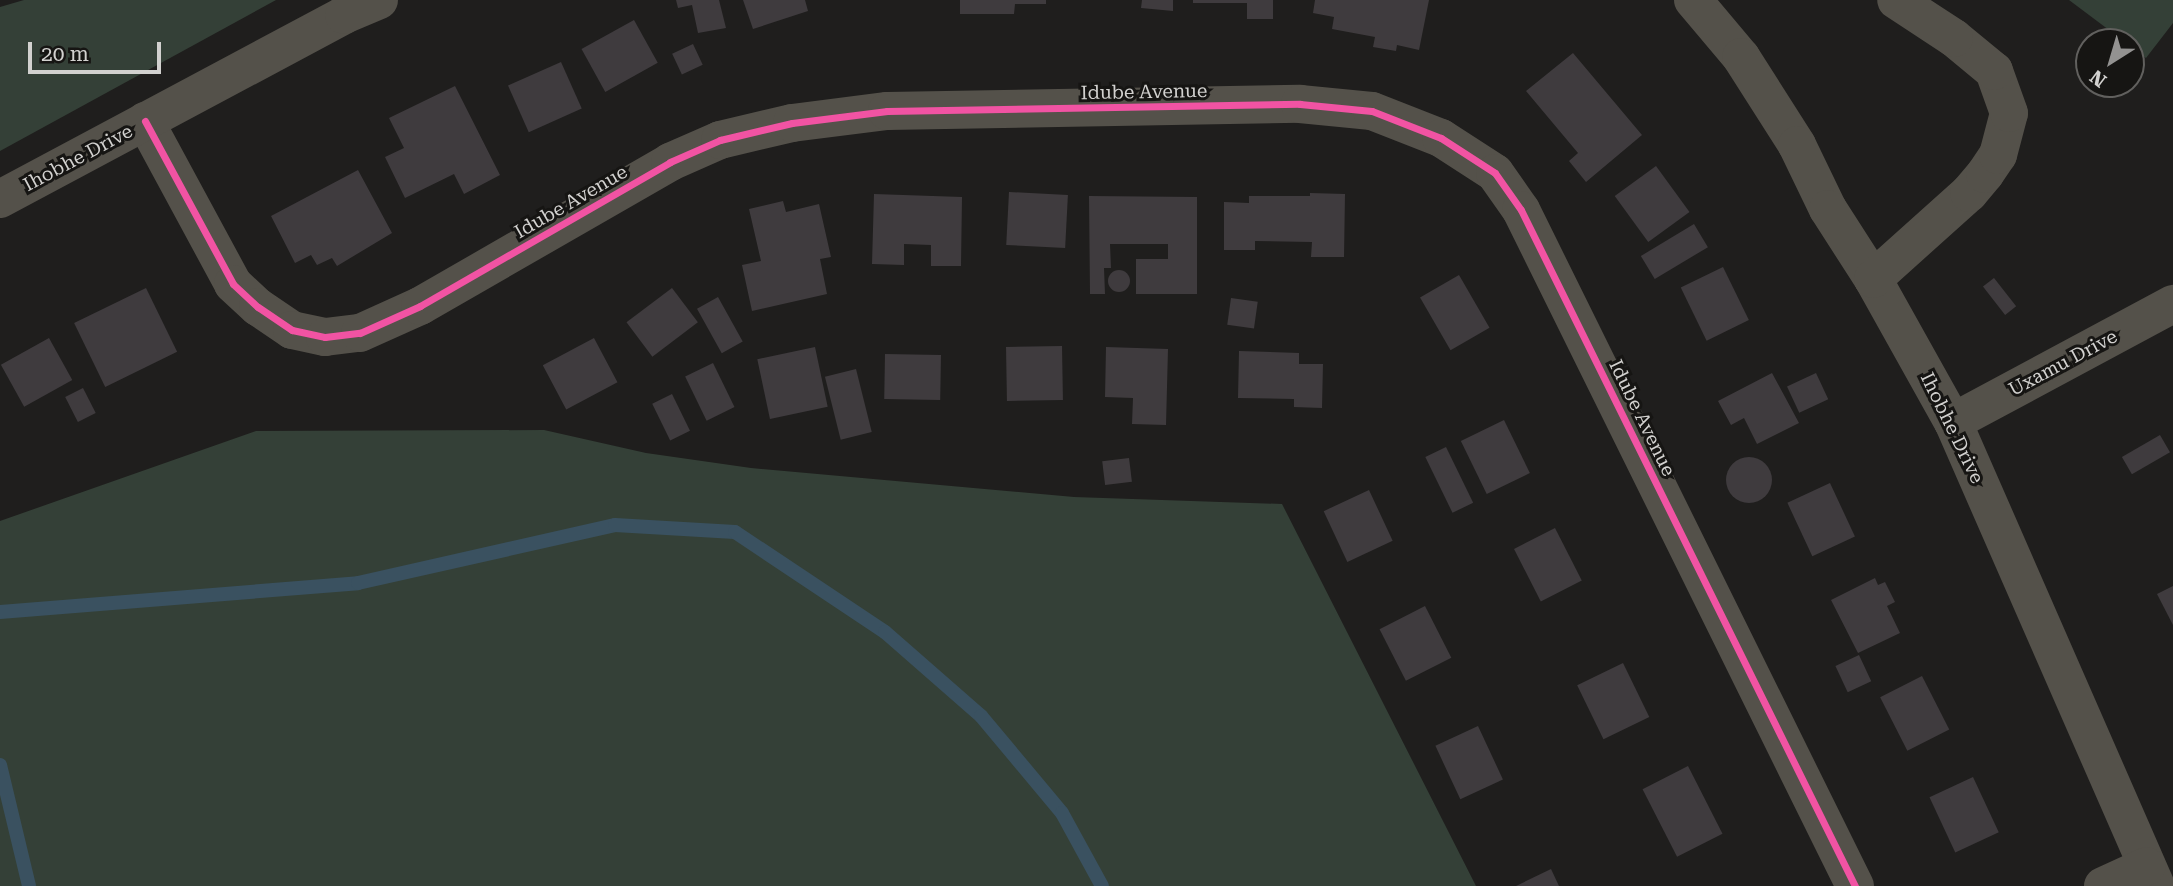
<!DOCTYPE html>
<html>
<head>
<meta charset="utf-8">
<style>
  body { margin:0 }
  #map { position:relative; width:2173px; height:886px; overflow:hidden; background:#1f1e1d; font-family:"Roboto Serif",serif }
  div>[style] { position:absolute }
  .green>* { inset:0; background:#344037 }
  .stream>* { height:14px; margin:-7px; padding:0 7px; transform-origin:7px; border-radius:7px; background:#3a5160 }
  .building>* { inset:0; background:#3f3b3e; transform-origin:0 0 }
  .round { border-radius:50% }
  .minor>* { height:38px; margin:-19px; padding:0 19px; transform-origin:19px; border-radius:19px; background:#54514a }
  .cycleway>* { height:7px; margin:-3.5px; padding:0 3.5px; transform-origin:3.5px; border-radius:3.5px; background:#f153a3 }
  span { translate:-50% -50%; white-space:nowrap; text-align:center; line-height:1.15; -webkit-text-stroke:6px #161513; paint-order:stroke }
  .street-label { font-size:19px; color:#d2d1cf }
  .north { position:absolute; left:2075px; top:28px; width:70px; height:70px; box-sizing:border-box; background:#161513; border:2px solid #61605e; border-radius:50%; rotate:217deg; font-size:19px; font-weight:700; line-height:28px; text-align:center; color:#d2d1cf }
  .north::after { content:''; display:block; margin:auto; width:24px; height:32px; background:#939291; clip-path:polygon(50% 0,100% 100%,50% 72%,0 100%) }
  .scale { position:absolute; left:28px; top:42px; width:133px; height:32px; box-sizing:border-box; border:4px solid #d2d1cf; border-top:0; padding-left:9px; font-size:21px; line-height:24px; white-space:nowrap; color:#d2d1cf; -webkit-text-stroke:5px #161513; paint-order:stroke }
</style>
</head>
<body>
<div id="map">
  <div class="green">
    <i style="clip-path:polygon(24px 0,276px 0,0 151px,0 7px)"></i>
    <i style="clip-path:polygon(2069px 0,2173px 0,2173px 23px,2146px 58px,2131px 47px,2131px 42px,2125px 42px)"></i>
    <i style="clip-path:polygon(544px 430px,646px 453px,751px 468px,1074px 497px,1282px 504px,1476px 886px,0 886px,0 521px,256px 431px)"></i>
  </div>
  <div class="stream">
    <i style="left:0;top:612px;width:359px;rotate:-4.6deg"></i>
    <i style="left:358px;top:583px;width:263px;rotate:-12.7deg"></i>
    <i style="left:615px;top:525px;width:120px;rotate:3.3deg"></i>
    <i style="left:735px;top:532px;width:180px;rotate:33.7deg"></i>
    <i style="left:885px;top:632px;width:128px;rotate:41.2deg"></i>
    <i style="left:981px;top:716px;width:126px;rotate:50.1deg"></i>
    <i style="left:1062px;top:813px;width:83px;rotate:61.3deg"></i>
    <i style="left:0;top:765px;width:124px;rotate:76.5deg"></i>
  </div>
  <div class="building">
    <i style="clip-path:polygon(676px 0,719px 0,726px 28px,698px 33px,692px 5px,678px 8px)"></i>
    <i style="clip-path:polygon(743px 0,805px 0,808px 11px,753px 29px)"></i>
    <i style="clip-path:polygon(960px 0,1046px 0,1046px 4px,1015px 4px,1014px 14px,960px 14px)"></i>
    <i style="clip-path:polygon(1142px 0,1173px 0,1173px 11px,1141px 8px)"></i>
    <i style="clip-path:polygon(1193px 0,1273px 0,1273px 19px,1247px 19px,1247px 3px,1193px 3px)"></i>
    <i style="clip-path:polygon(1315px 0,1429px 0,1419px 50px,1397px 45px,1396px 51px,1373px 47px,1375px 37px,1332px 29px,1334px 17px,1313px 13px)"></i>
    <i style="left:634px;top:20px;width:49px;height:60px;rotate:61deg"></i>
    <i style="left:693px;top:44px;width:23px;height:23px;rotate:65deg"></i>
    <i style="clip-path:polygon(1573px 53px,1642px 135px,1586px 182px,1569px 161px,1578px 153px,1526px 91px)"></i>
    <i style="left:561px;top:62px;width:51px;height:58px;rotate:66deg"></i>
    <i style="clip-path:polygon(455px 86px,500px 175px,464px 194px,454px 174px,405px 198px,385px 157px,404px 148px,389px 118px)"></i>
    <i style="left:1656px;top:166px;width:57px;height:51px;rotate:54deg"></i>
    <i style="clip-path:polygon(358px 170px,392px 233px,337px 266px,332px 258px,317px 265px,311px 255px,295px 263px,271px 216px)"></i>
    <i style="left:1009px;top:192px;width:59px;height:53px;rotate:3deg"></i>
    <i style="clip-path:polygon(1310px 193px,1345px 194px,1344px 257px,1311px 257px,1312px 242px,1255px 241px,1255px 250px,1224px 250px,1224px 202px,1249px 203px,1249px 196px,1310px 196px)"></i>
    <i style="clip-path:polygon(874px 194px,962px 197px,961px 266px,931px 266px,931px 245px,904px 244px,904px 265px,872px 264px)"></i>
    <i style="clip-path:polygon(1089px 196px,1197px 197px,1197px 294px,1136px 294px,1136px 259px,1168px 259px,1168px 244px,1110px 244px,1111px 268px,1104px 268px,1105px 294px,1090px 294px)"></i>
    <i style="clip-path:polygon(783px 201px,786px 212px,819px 204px,831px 257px,820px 259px,827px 294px,752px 311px,742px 265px,761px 261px,749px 209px)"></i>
    <i style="left:1694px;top:224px;width:27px;height:62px;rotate:59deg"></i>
    <i style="left:1723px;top:267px;width:59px;height:47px;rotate:64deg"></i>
    <i class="round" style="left:1108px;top:270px;width:22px;height:22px"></i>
    <i style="left:1459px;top:275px;width:61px;height:45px;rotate:60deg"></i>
    <i style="left:1994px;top:278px;width:36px;height:14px;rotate:52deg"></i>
    <i style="left:146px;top:288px;width:71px;height:80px;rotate:64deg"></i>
    <i style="left:672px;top:288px;width:43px;height:57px;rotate:53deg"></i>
    <i style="left:718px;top:297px;width:51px;height:24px;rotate:61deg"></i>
    <i style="left:1231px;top:298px;width:27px;height:27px;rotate:8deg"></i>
    <i style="left:49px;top:338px;width:48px;height:55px;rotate:61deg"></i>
    <i style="left:594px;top:338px;width:50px;height:58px;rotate:62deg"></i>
    <i style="left:1062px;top:346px;width:54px;height:56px;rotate:89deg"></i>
    <i style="left:815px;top:347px;width:61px;height:59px;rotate:78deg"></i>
    <i style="clip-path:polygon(1106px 347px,1168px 349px,1166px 425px,1132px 424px,1133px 398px,1105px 397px)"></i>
    <i style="clip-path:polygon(1239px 351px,1299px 353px,1299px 364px,1323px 364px,1322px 408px,1294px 407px,1294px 399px,1238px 398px)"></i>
    <i style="left:885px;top:354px;width:56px;height:45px;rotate:1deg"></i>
    <i style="left:713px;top:363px;width:49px;height:31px;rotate:64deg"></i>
    <i style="left:856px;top:369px;width:65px;height:32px;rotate:76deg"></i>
    <i style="clip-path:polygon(1772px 373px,1799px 423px,1757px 444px,1744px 418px,1731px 425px,1718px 401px)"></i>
    <i style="left:1816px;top:373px;width:29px;height:32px;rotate:65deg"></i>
    <i style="left:83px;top:388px;width:28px;height:20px;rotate:63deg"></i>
    <i style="left:672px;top:394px;width:41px;height:22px;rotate:64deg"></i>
    <i style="left:1504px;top:420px;width:59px;height:48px;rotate:64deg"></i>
    <i style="left:2160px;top:435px;width:20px;height:44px;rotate:60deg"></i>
    <i style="left:1446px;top:447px;width:62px;height:23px;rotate:64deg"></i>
    <i class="round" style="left:1726px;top:457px;width:46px;height:46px"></i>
    <i style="left:1129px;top:458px;width:24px;height:27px;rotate:83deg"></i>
    <i style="left:1830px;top:483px;width:59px;height:47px;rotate:65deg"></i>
    <i style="left:1369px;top:490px;width:56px;height:50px;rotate:65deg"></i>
    <i style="left:1555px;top:528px;width:59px;height:46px;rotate:63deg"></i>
    <i style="clip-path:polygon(1875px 578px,1878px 585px,1885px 582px,1895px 602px,1887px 606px,1900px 633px,1858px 653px,1831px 600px)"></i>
    <i style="clip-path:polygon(2173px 586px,2173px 625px,2157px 594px)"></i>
    <i style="left:1425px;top:606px;width:58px;height:51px;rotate:63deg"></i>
    <i style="left:1859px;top:655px;width:29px;height:26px;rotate:65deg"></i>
    <i style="left:1623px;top:663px;width:60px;height:51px;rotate:64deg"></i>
    <i style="left:1922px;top:676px;width:60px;height:47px;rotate:63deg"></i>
    <i style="left:1478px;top:726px;width:59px;height:47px;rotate:65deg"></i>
    <i style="left:1688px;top:766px;width:76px;height:51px;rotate:63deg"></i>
    <i style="left:1973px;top:777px;width:61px;height:48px;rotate:65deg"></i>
    <i style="clip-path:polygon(1551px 869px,1559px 886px,1516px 886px)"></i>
  </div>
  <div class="minor">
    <i style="left:1693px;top:0;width:75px;rotate:49.9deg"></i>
    <i style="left:1741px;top:57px;width:104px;rotate:57.5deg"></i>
    <i style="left:1797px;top:145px;width:71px;rotate:64.2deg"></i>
    <i style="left:1828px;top:209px;width:83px;rotate:57.3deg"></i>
    <i style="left:1873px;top:279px;width:164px;rotate:60.8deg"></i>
    <i style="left:1953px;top:422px;width:506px;rotate:66.37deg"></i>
    <i style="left:145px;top:121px;width:185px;rotate:61.6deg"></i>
    <i style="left:233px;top:284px;width:34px;rotate:43deg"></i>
    <i style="left:258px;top:307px;width:41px;rotate:34.1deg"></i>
    <i style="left:292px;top:330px;width:34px;rotate:12deg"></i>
    <i style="left:325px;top:337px;width:35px;rotate:-7deg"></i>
    <i style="left:360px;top:333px;width:66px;rotate:-24.2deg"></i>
    <i style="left:420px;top:306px;width:289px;rotate:-29.9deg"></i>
    <i style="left:670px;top:162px;width:55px;rotate:-23.7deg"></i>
    <i style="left:720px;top:140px;width:74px;rotate:-13.3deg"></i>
    <i style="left:792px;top:123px;width:96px;rotate:-7.2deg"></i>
    <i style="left:887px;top:111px;width:413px;rotate:-1deg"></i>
    <i style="left:1300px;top:104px;width:72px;rotate:5.6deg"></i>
    <i style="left:1372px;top:111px;width:74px;rotate:21.4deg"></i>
    <i style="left:1441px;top:138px;width:64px;rotate:32.9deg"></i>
    <i style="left:1495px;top:173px;width:45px;rotate:54.9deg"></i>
    <i style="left:1521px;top:210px;width:754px;rotate:63.71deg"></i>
    <i style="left:0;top:199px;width:390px;rotate:-28.1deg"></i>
    <i style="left:344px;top:15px;width:38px;rotate:-23deg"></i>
    <i style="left:1873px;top:279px;width:129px;rotate:-41.9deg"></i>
    <i style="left:1969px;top:193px;width:25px;rotate:-50deg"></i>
    <i style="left:1985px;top:174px;width:23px;rotate:-56deg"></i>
    <i style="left:1998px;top:155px;width:43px;rotate:-75.3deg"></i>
    <i style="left:2009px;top:113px;width:45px;rotate:-109.7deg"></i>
    <i style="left:1994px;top:71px;width:52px;rotate:-140.5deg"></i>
    <i style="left:1954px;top:38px;width:69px;rotate:-146.8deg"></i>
    <i style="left:1953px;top:422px;width:250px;rotate:-28.2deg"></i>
    <i style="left:2103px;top:886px;width:48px;rotate:-24.4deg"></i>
  </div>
  <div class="cycleway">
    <i style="left:145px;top:121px;width:185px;rotate:61.6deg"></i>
    <i style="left:233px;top:284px;width:34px;rotate:43deg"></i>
    <i style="left:258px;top:307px;width:41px;rotate:34.1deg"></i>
    <i style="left:292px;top:330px;width:34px;rotate:12deg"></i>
    <i style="left:325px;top:337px;width:35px;rotate:-7deg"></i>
    <i style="left:360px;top:333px;width:66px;rotate:-24.2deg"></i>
    <i style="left:420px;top:306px;width:289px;rotate:-29.9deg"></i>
    <i style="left:670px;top:162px;width:55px;rotate:-23.7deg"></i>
    <i style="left:720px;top:140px;width:74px;rotate:-13.3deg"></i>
    <i style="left:792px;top:123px;width:96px;rotate:-7.2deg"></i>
    <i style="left:887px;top:111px;width:413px;rotate:-1deg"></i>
    <i style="left:1300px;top:104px;width:72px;rotate:5.6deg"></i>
    <i style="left:1372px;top:111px;width:74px;rotate:21.4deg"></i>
    <i style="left:1441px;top:138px;width:64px;rotate:32.9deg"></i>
    <i style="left:1495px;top:173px;width:45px;rotate:54.9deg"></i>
    <i style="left:1521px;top:210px;width:754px;rotate:63.71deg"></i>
  </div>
  <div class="street-label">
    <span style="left:1144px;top:92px;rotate:-1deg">Idube Avenue</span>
    <span style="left:78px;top:158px;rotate:-28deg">Ihobhe Drive</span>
    <span style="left:571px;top:202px;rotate:-30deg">Idube Avenue</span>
    <span style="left:2063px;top:363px;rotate:-28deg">Uxamu Drive</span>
    <span style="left:1642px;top:418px;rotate:64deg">Idube Avenue</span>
    <span style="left:1952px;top:428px;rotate:64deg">Ihobhe Drive</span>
  </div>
  <div class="north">N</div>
  <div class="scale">20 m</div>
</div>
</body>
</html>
